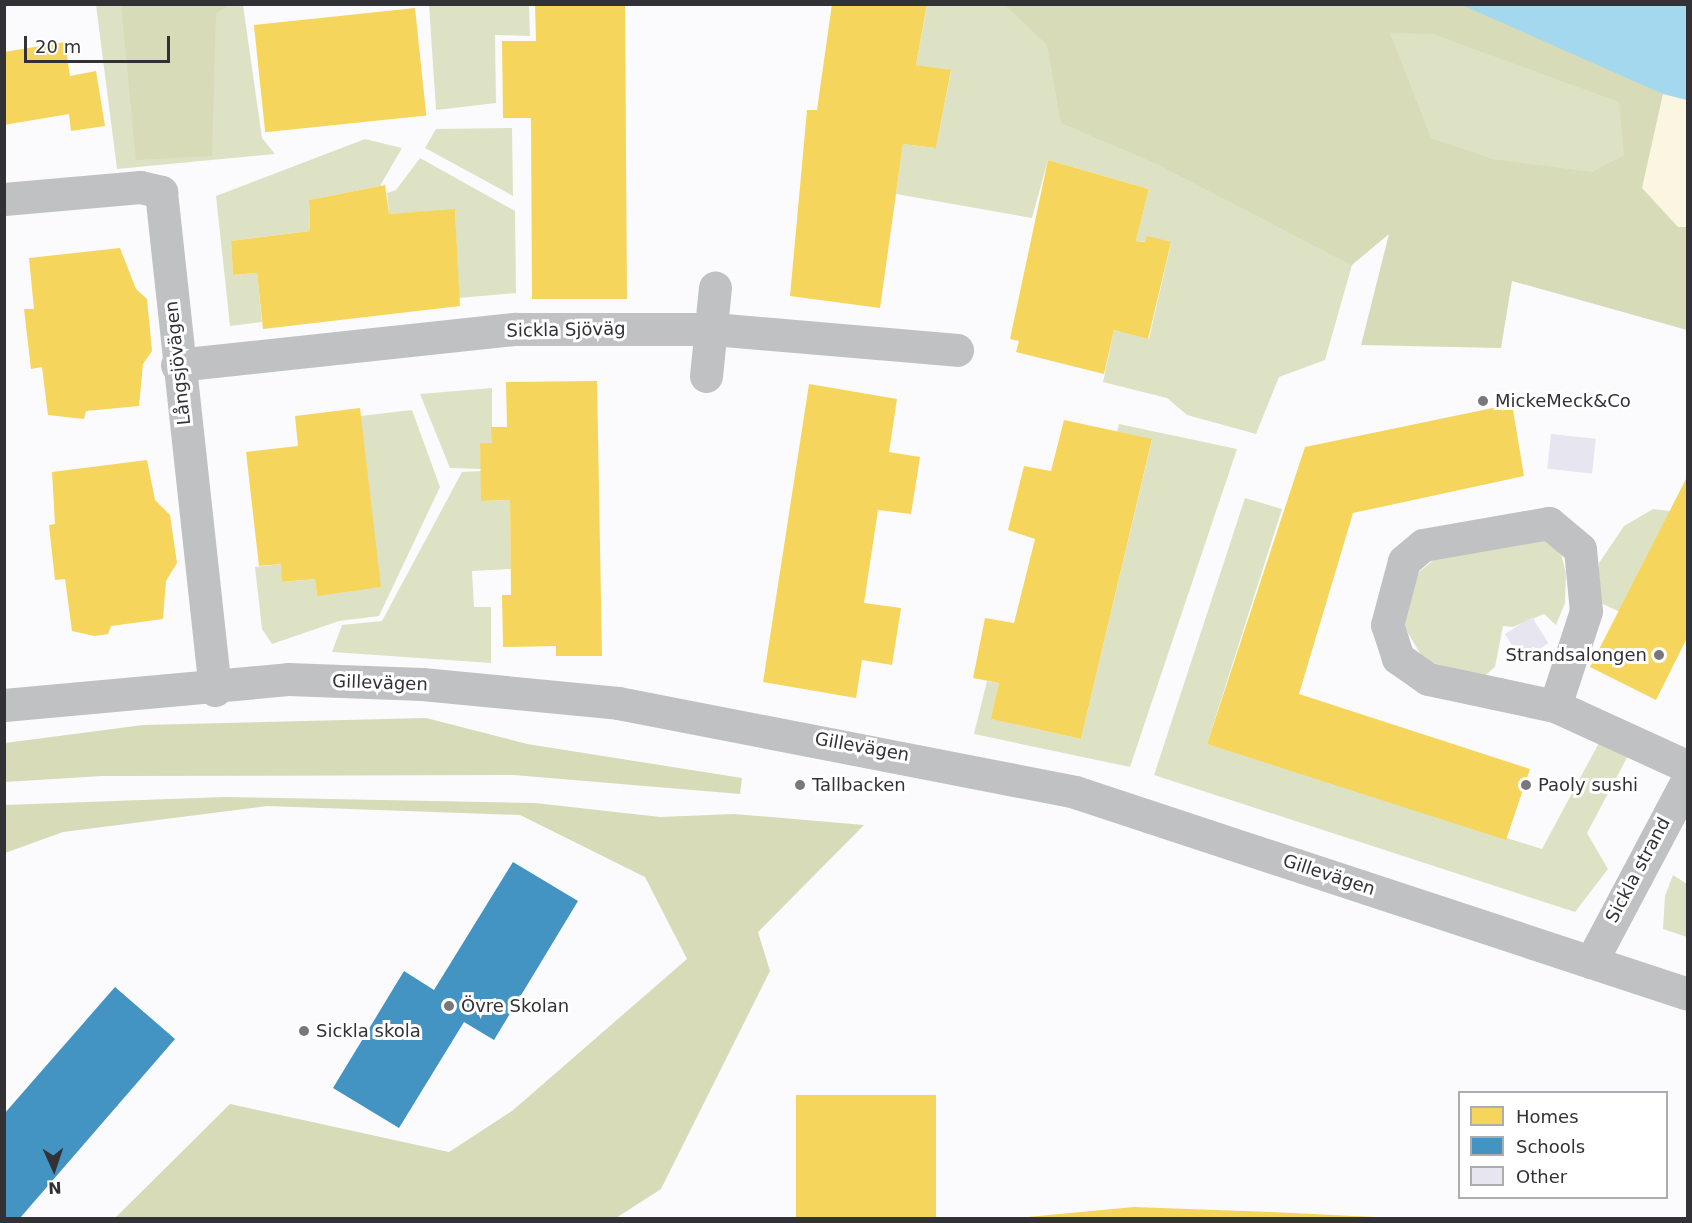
<!DOCTYPE html>
<html>
<head>
<meta charset="utf-8">
<style>
  body { margin:0 }
  #map { position:relative; width:1692px; height:1223px; overflow:hidden; background:#fbfbfd; font-family:"DejaVu Sans",sans-serif }
  div>[style] { position:absolute }
  .green>* { inset:0; background:#dee2c5 }
  .forest>* { inset:0; background:#d7dbb8 }
  .sand>* { inset:0; background:#fbf6e2 }
  .water>* { inset:0; background:#a3d8ef }
  .homes>* { inset:0; background:#f6d55c; transform-origin:0 0 }
  .schools>* { inset:0; background:#4393c3 }
  .building>* { inset:0; background:#e6e5f0; transform-origin:0 0 }
  .street>* { height:33px; margin:-16.5px; padding:0 16.5px; transform-origin:16.5px; border-radius:16.5px; background:#c0c1c2 }
  .dots>* { width:16px; height:16px; translate:-50% -50%; box-sizing:border-box; border:3px solid #fff; border-radius:50% }
  span { translate:-50% -50%; white-space:nowrap; text-align:center; line-height:1.15; -webkit-text-stroke:6px #fff; paint-order:stroke }
  .street-label { font-size:18px; color:#323236 }
  .poi-label { font-size:18px; color:#323236 }
  .left { translate:0 -50%; text-align:left }
  .right { translate:-100% -50%; text-align:right }
  .frame { position:absolute; inset:0; border:6px solid #323236; pointer-events:none }
  .legend { position:absolute; left:1458px; top:1091px; width:210px; height:108px; box-sizing:border-box; background:#fff; border:2px solid #adadaf; margin:0; padding:8px 10px; list-style:none; font-size:18px; color:#323236 }
  .legend li { display:flex; align-items:center; gap:12px; height:30px }
  .legend b { width:30px; border:2px solid #adadaf }
  .north { position:absolute; left:24px; top:1139px; width:60px; height:60px; -webkit-text-stroke:4px #fff; paint-order:stroke; rotate:177deg; font-size:16px; font-weight:700; line-height:24px; text-align:center; color:#323236 }
  .north::after { content:''; display:block; margin:auto; width:21px; height:27px; background:#323236; clip-path:polygon(50% 0,100% 100%,50% 72%,0 100%) }
  .scale { position:absolute; left:24px; top:36px; width:146px; height:27px; box-sizing:border-box; border:3px solid #323236; border-top:0; padding-left:8px; font-size:18px; line-height:21px; white-space:nowrap; color:#323236; -webkit-text-stroke:4px #fff; paint-order:stroke }
</style>
</head>
<body>
<div id="map">
  <div class="green">
    <i style="clip-path:polygon(96px 5px,243px 5px,262px 138px,275px 154px,117px 169px)"></i>
    <i style="clip-path:polygon(429px 5px,529px 5px,530px 36px,495px 35px,496px 103px,436px 110px)"></i>
    <i style="clip-path:polygon(927px 5px,1449px 5px,1639px 84px,1642px 188px,1390px 233px,1352px 265px,1325px 360px,1279px 377px,1256px 434px,1187px 415px,1167px 398px,1103px 382px,1114px 330px,1149px 339px,1171px 243px,1136px 241px,1149px 189px,1048px 160px,1032px 218px,896px 194px,903px 144px,936px 148px,951px 71px,916px 65px)"></i>
    <i style="clip-path:polygon(512px 128px,513px 196px,425px 148px,436px 129px)"></i>
    <i style="clip-path:polygon(365px 139px,402px 148px,380px 186px,309px 200px,310px 231px,231px 241px,233px 275px,257px 273px,262px 322px,230px 326px,216px 196px)"></i>
    <i style="clip-path:polygon(420px 158px,515px 211px,516px 293px,459px 298px,455px 210px,389px 214px,387px 193px,396px 190px)"></i>
    <i style="clip-path:polygon(492px 388px,492px 443px,480px 444px,481px 469px,450px 468px,420px 394px)"></i>
    <i style="clip-path:polygon(412px 410px,440px 487px,379px 616px,339px 621px,272px 644px,262px 629px,255px 567px,281px 564px,283px 582px,315px 579px,317px 596px,361px 416px)"></i>
    <i style="clip-path:polygon(1119px 424px,1237px 449px,1130px 767px,974px 734px,987px 681px,999px 683px,992px 719px,1081px 739px,1152px 440px,1117px 432px)"></i>
    <i style="clip-path:polygon(481px 471px,481px 501px,510px 500px,511px 569px,472px 571px,474px 607px,491px 607px,491px 663px,332px 652px,342px 625px,382px 621px,462px 472px)"></i>
    <i style="clip-path:polygon(1245px 498px,1282px 509px,1207px 744px,1542px 849px,1600px 741px,1629px 754px,1587px 833px,1608px 869px,1575px 912px,1154px 775px)"></i>
    <i style="clip-path:polygon(1653px 509px,1670px 511px,1620px 612px,1596px 601px,1599px 563px,1624px 526px)"></i>
    <i style="clip-path:polygon(1545px 537px,1560px 549px,1566px 574px,1565px 603px,1556px 625px,1544px 614px,1513px 627px,1503px 626px,1495px 667px,1482px 678px,1424px 660px,1405px 628px,1405px 609px,1419px 572px,1437px 557px)"></i>
    <i style="clip-path:polygon(1673px 875px,1687px 884px,1687px 937px,1663px 929px,1665px 896px)"></i>
  </div>
  <div class="forest">
    <i style="clip-path:polygon(121px 5px,229px 5px,216px 14px,212px 156px,136px 160px)"></i>
    <i style="clip-path:polygon(evenodd,1005px 5px,1482px 5px,1663px 94px,1687px 100px,1687px 330px,1512px 281px,1501px 348px,1361px 345px,1389px 234px,1351px 265px,1157px 164px,1061px 123px,1047px 45px,1005px 5px,1390px 33px,1433px 34px,1619px 102px,1624px 155px,1592px 172px,1492px 159px,1431px 138px,1390px 33px)"></i>
    <i style="clip-path:polygon(426px 718px,527px 744px,742px 778px,740px 794px,514px 775px,102px 776px,5px 782px,5px 743px,143px 725px)"></i>
    <i style="clip-path:polygon(224px 797px,535px 803px,660px 817px,734px 814px,864px 825px,758px 932px,770px 971px,661px 1189px,616px 1218px,115px 1218px,230px 1104px,449px 1152px,512px 1111px,687px 959px,645px 877px,520px 815px,267px 806px,63px 832px,5px 853px,5px 805px)"></i>
  </div>
  <div class="sand">
    <i style="clip-path:polygon(1663px 94px,1687px 100px,1687px 227px,1678px 227px,1642px 188px)"></i>
  </div>
  <div class="water">
    <i style="clip-path:polygon(1462px 5px,1687px 5px,1687px 100px,1663px 94px)"></i>
  </div>
  <div class="homes">
    <i style="clip-path:polygon(535px 4px,625px 4px,627px 299px,532px 299px,531px 118px,503px 118px,502px 41px,536px 41px)"></i>
    <i style="clip-path:polygon(832px 4px,927px 4px,916px 65px,951px 70px,936px 148px,903px 144px,880px 308px,790px 296px,807px 110px,817px 110px)"></i>
    <i style="left:415px;top:8px;width:108px;height:162px;rotate:84deg"></i>
    <i style="clip-path:polygon(65px 42px,70px 76px,96px 71px,105px 126px,71px 131px,69px 114px,4px 125px,4px 52px)"></i>
    <i style="clip-path:polygon(1048px 160px,1149px 189px,1136px 241px,1145px 242px,1147px 236px,1171px 242px,1148px 339px,1114px 330px,1104px 374px,1016px 352px,1019px 341px,1010px 339px)"></i>
    <i style="clip-path:polygon(385px 185px,389px 214px,455px 209px,460px 306px,263px 329px,257px 273px,233px 275px,231px 241px,310px 231px,309px 200px)"></i>
    <i style="clip-path:polygon(120px 248px,136px 289px,147px 299px,152px 351px,143px 364px,139px 406px,86px 411px,84px 419px,48px 415px,42px 367px,31px 369px,24px 309px,34px 309px,29px 258px)"></i>
    <i style="clip-path:polygon(597px 381px,602px 656px,556px 656px,556px 646px,503px 647px,502px 595px,511px 595px,510px 500px,481px 501px,480px 443px,492px 443px,491px 427px,507px 427px,506px 382px)"></i>
    <i style="clip-path:polygon(809px 384px,897px 399px,889px 452px,920px 457px,911px 514px,878px 510px,864px 603px,901px 608px,892px 665px,862px 660px,856px 698px,763px 682px)"></i>
    <i style="clip-path:polygon(1512px 404px,1524px 476px,1353px 513px,1299px 694px,1530px 769px,1506px 840px,1207px 744px,1305px 447px)"></i>
    <i style="clip-path:polygon(360px 408px,381px 587px,317px 596px,315px 579px,282px 582px,281px 564px,259px 566px,246px 452px,298px 446px,295px 416px)"></i>
    <i style="clip-path:polygon(1064px 420px,1152px 439px,1081px 739px,991px 719px,999px 683px,973px 678px,985px 618px,1014px 623px,1035px 539px,1008px 530px,1024px 466px,1051px 471px)"></i>
    <i style="clip-path:polygon(147px 460px,155px 500px,170px 515px,177px 563px,166px 581px,163px 619px,111px 626px,108px 634px,94px 636px,72px 631px,65px 579px,55px 580px,49px 525px,55px 524px,52px 472px)"></i>
    <i style="clip-path:polygon(1688px 475px,1688px 636px,1656px 700px,1590px 667px)"></i>
    <i style="left:936px;top:1095px;width:123px;height:140px;rotate:90deg"></i>
    <i style="clip-path:polygon(1134px 1207px,1271px 1212px,1375px 1217px,1017px 1218px)"></i>
  </div>
  <div class="schools">
    <i style="clip-path:polygon(513px 862px,578px 901px,494px 1040px,464px 1022px,399px 1128px,333px 1088px,404px 971px,434px 990px)"></i>
    <i style="clip-path:polygon(115px 987px,175px 1039px,20px 1218px,4px 1218px,4px 1114px)"></i>
  </div>
  <div class="building">
    <i style="left:1551px;top:434px;width:45px;height:35px;rotate:6deg"></i>
    <i style="left:1532px;top:617px;width:31px;height:32px;rotate:58deg"></i>
  </div>
  <div class="street">
    <i style="left:4px;top:199px;width:137px;rotate:-5deg"></i>
    <i style="left:140px;top:187px;width:22px;rotate:13deg"></i>
    <i style="left:161px;top:192px;width:501px;rotate:83.81deg"></i>
    <i style="left:177px;top:365px;width:341px;rotate:-6.1deg"></i>
    <i style="left:516px;top:329px;width:197px"></i>
    <i style="left:713px;top:329px;width:245px;rotate:4.9deg"></i>
    <i style="left:706px;top:376px;width:89px;rotate:-84.2deg"></i>
    <i style="left:4px;top:705px;width:285px;rotate:-5.2deg"></i>
    <i style="left:288px;top:679px;width:134px;rotate:2.1deg"></i>
    <i style="left:422px;top:684px;width:197px;rotate:5.5deg"></i>
    <i style="left:618px;top:703px;width:466px;rotate:11deg"></i>
    <i style="left:1075px;top:792px;width:645px;rotate:18.24deg"></i>
    <i style="left:1555px;top:706px;width:130px;rotate:-168deg"></i>
    <i style="left:1428px;top:679px;width:37px;rotate:-145deg"></i>
    <i style="left:1398px;top:658px;width:35px;rotate:-108deg"></i>
    <i style="left:1387px;top:625px;width:66px;rotate:-75.1deg"></i>
    <i style="left:1404px;top:561px;width:25px;rotate:-40deg"></i>
    <i style="left:1423px;top:545px;width:128px;rotate:-9.9deg"></i>
    <i style="left:1549px;top:523px;width:40px;rotate:40deg"></i>
    <i style="left:1580px;top:549px;width:62px;rotate:84.5deg"></i>
    <i style="left:1586px;top:611px;width:100px;rotate:108.1deg"></i>
    <i style="left:1555px;top:706px;width:146px;rotate:24.6deg"></i>
    <i style="left:1591px;top:962px;width:207px;rotate:-62.1deg"></i>
  </div>
  <div class="dots">
    <i style="left:1483px;top:401px;background:#78787c"></i>
    <i style="left:1659px;top:655px;background:#78787c"></i>
    <i style="left:800px;top:785px;background:#78787c"></i>
    <i style="left:1526px;top:785px;background:#78787c"></i>
    <i style="left:449px;top:1006px;background:#78787c"></i>
    <i style="left:304px;top:1031px;background:#78787c"></i>
  </div>
  <div class="street-label">
    <span style="left:566px;top:330px;rotate:-1deg">Sickla Sjöväg</span>
    <span style="left:178px;top:363px;rotate:-96deg">Långsjövägen</span>
    <span style="left:380px;top:683px;rotate:2deg">Gillevägen</span>
    <span style="left:862px;top:747px;rotate:10deg">Gillevägen</span>
    <span style="left:1638px;top:870px;rotate:-62deg">Sickla strand</span>
    <span style="left:1329px;top:875px;rotate:18deg">Gillevägen</span>
  </div>
  <div class="poi-label">
    <span class="left" style="left:1495px;top:401px">MickeMeck&amp;Co</span>
    <span class="right" style="left:1647px;top:655px">Strandsalongen</span>
    <span class="left" style="left:812px;top:785px">Tallbacken</span>
    <span class="left" style="left:1538px;top:785px">Paoly sushi</span>
    <span class="left" style="left:461px;top:1006px">Övre Skolan</span>
    <span class="left" style="left:316px;top:1031px">Sickla skola</span>
  </div>
  <div class="frame"></div>
  <ul class="legend">
  <li><b style="height:16px;background:#f6d55c"></b>Homes</li>
  <li><b style="height:16px;background:#4393c3"></b>Schools</li>
  <li><b style="height:16px;background:#e6e5f0"></b>Other</li>
  </ul>
  <div class="north">N</div>
  <div class="scale">20 m</div>
</div>
</body>
</html>
